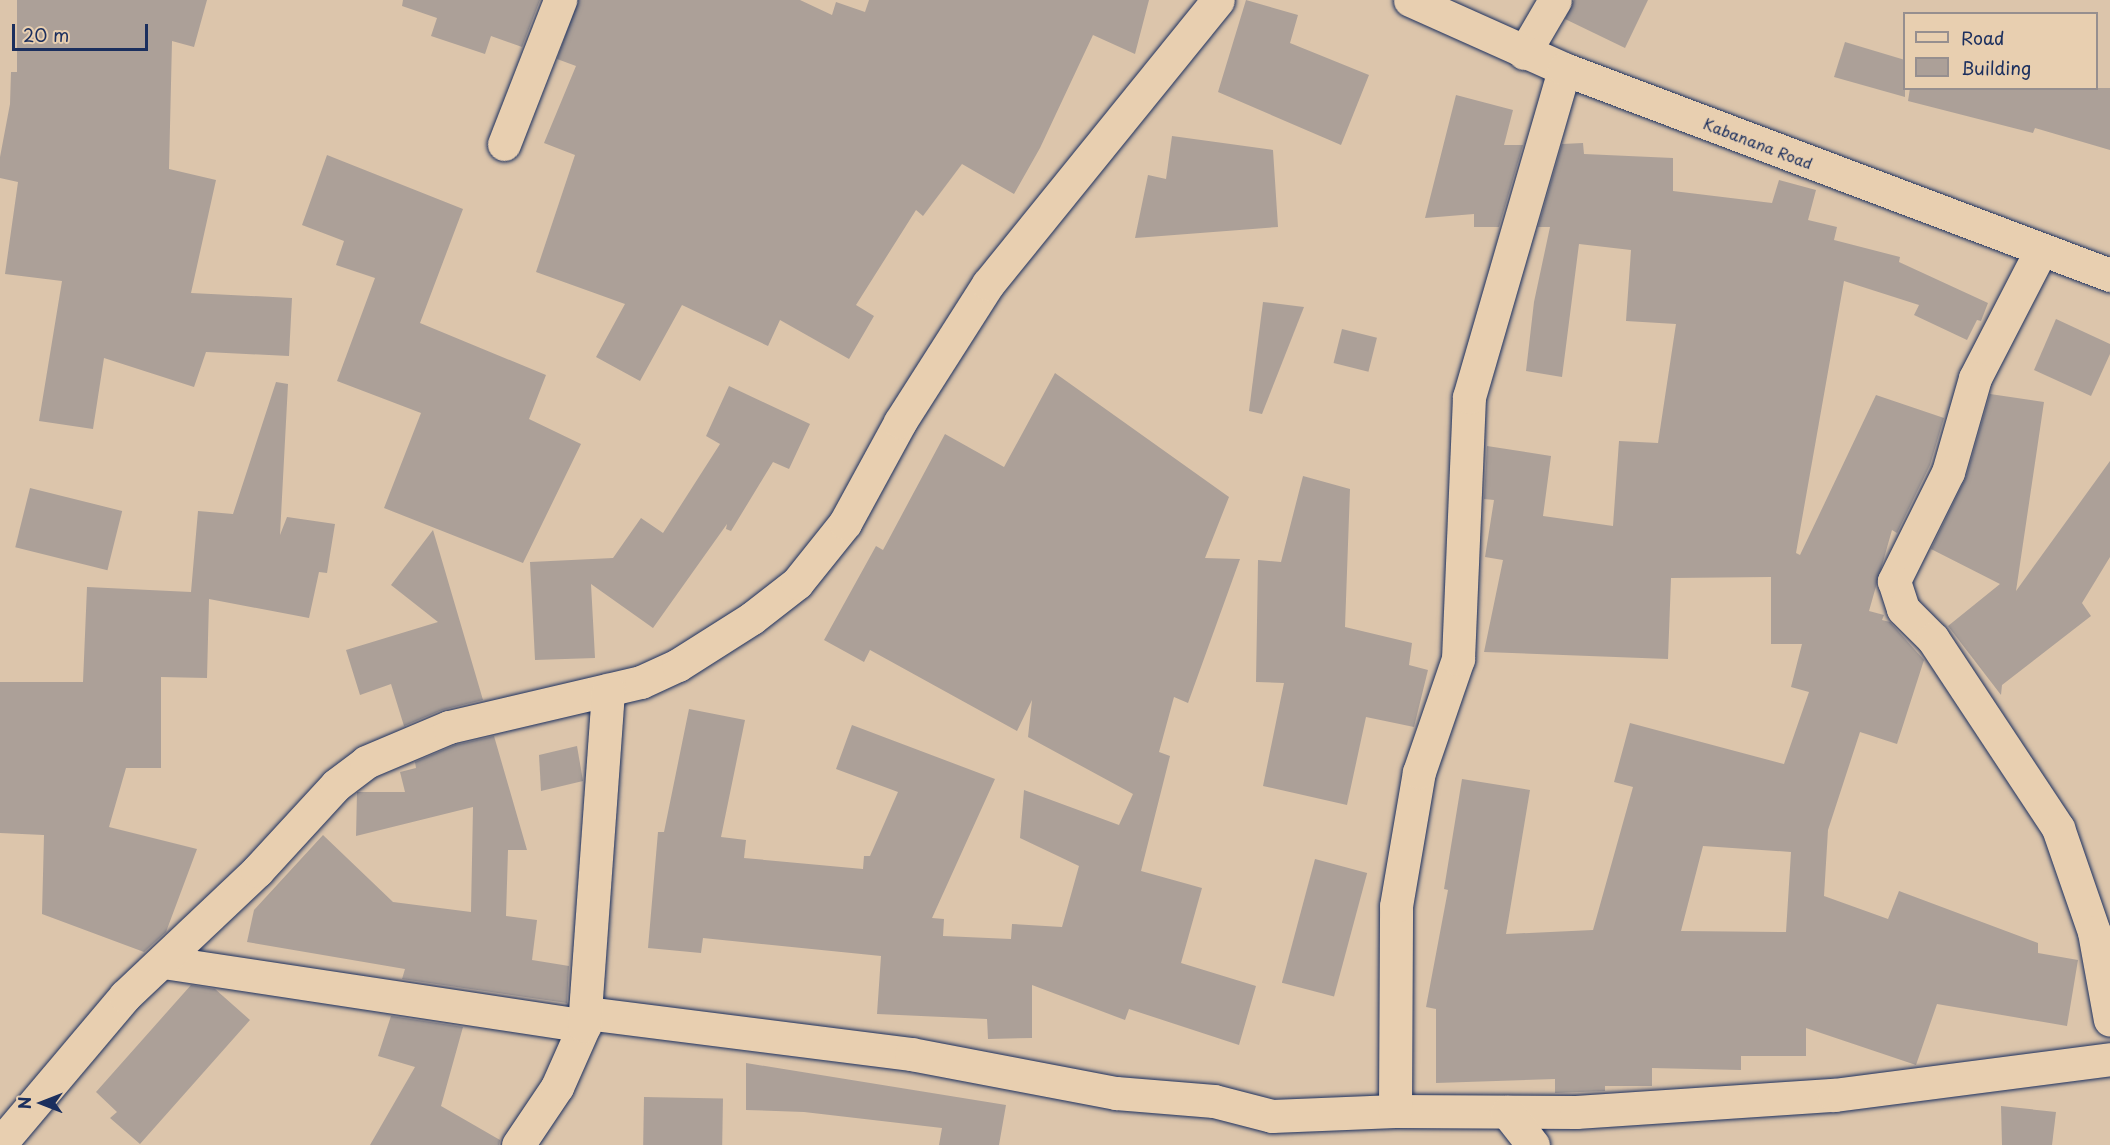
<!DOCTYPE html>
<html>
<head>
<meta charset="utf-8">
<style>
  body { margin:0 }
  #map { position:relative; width:2110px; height:1145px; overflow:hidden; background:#dcc5ab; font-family:"Playpen Sans",sans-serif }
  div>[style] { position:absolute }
  .building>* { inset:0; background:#aca098; transform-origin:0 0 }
  .roads { filter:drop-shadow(0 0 2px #1b2f5e) drop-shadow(0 0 2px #1b2f5e) }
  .minor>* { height:33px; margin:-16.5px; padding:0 16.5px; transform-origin:16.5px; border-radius:16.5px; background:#e8cfb0 }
  .tertiary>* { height:33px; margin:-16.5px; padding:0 16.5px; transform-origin:16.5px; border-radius:16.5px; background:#e8cfb0 }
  span { translate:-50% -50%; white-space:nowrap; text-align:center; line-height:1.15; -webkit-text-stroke:5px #e8cfb0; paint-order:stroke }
  .street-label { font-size:15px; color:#1b2f5e }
  .legend { position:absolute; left:1903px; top:12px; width:195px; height:78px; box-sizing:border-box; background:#e8cfb0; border:2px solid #968f8f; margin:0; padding:8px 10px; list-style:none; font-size:18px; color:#1b2f5e }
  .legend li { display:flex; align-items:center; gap:12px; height:30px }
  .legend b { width:30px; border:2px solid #968f8f }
  .north { position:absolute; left:12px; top:1073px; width:60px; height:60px; -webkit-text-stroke:4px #e8cfb0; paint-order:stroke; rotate:270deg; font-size:16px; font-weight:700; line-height:24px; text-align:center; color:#1b2f5e }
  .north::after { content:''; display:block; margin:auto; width:21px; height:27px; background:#1b2f5e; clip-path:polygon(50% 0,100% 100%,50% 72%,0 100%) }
  .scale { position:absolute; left:12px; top:24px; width:136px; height:27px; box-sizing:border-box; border:3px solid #1b2f5e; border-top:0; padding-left:8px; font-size:18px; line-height:21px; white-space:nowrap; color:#1b2f5e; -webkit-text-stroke:4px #e8cfb0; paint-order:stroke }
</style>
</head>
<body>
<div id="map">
  <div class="building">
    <i style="clip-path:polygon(17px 0,207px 0,194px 47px,172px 41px,169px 169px,216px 180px,191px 293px,292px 298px,289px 356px,206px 352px,194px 387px,104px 358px,93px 429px,39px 421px,62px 281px,5px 274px,18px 182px,0 178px,0 157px,10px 104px,11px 72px,17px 72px)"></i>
    <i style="clip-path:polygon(403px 0,540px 0,522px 47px,491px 36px,485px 54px,431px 36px,437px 18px,402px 6px)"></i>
    <i style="clip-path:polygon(578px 0,800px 0,832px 15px,836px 2px,865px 12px,869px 0,1149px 0,1135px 54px,1093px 35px,1040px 148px,1014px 194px,962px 164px,923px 216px,916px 210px,856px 305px,874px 316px,849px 359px,780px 320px,768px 346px,682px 305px,640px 381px,596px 357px,625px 304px,536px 272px,575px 155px,544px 143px,576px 66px,557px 59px)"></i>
    <i style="clip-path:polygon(1246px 0,1298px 15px,1290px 43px,1369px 75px,1341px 145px,1218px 92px)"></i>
    <i style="clip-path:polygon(1574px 0,1648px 0,1625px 48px,1565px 19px)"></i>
    <i style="clip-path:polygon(1845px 42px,1905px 60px,1905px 97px,1834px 77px)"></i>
    <i style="clip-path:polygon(1910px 88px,2110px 88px,2110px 150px,2035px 128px,2033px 133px,1908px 101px)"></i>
    <i style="clip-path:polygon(1456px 95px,1513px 110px,1504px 145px,1523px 145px,1499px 227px,1474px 227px,1474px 214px,1425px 218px)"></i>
    <i style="clip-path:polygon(1172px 136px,1273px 150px,1278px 227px,1135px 238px,1148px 175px,1166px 179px)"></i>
    <i style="clip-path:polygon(evenodd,1583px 143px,1584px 154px,1673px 158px,1673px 191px,1772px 203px,1779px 180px,1816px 190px,1808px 220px,1837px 227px,1834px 240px,1900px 257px,1899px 262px,1988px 303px,1981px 321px,1977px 320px,1967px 340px,1914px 315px,1919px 305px,1844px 281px,1796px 553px,1800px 555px,1876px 395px,1944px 418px,1930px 465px,1897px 533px,1892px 530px,1869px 611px,1884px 615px,1882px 620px,1890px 622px,1924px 660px,1897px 744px,1860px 732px,1828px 830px,1824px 896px,1888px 919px,1899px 891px,2038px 943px,2038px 953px,2078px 960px,2067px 1026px,1937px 1004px,1916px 1065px,1806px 1028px,1806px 1056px,1741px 1056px,1741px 1070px,1652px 1068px,1652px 1086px,1605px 1086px,1605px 1091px,1555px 1093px,1555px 1079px,1436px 1083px,1436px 1009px,1426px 1007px,1448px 890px,1444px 889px,1462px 779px,1530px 790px,1506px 934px,1593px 930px,1633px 787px,1614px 782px,1630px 723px,1784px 764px,1809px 692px,1791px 687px,1802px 644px,1771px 644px,1771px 577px,1671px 578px,1668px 659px,1484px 652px,1503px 560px,1485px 557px,1494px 500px,1484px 499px,1487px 446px,1551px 456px,1543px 516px,1613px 526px,1619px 441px,1658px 443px,1676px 324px,1626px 321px,1631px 250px,1579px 244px,1562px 377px,1526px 371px,1534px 302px,1550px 227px,1538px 227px,1562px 144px,1583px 143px,1703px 846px,1791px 852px,1786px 932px,1681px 931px,1703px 846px)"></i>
    <i style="clip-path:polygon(327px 155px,463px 209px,420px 323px,546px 375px,529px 419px,581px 444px,523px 563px,384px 508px,421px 413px,337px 381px,375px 278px,336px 265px,344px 241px,302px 225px)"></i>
    <i style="clip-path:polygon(1263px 302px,1304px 307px,1262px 414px,1249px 411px)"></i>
    <i style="clip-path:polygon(2056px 319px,2110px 344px,2110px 354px,2091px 396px,2034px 370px)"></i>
    <i style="left:1342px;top:329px;width:36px;height:35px;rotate:14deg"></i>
    <i style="clip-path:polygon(1055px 373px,1229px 497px,1205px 558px,1240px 559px,1188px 703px,1174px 697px,1159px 752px,1170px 756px,1141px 871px,1202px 888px,1181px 963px,1256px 986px,1239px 1045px,1129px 1009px,1125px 1020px,1032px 985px,1032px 1038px,988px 1039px,987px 1019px,877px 1014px,881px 956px,703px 938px,701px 953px,648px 948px,658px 832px,664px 832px,689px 709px,745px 720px,721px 837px,746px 840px,744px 858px,863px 869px,864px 856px,870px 856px,898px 792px,836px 769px,852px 725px,995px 779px,932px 918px,944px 919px,943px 936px,1011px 939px,1012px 924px,1062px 927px,1079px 866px,1020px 838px,1024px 790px,1119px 825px,1133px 794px,1028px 737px,1032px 700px,1017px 731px,870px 650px,864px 662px,824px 640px,876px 546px,883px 550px,945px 434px,1004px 467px)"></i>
    <i style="clip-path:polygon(276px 382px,288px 384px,280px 535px,287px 517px,335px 524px,327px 573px,319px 572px,309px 618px,209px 599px,207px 678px,161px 677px,161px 768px,126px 768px,109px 827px,197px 849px,166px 932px,144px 952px,42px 914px,44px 835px,0 833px,0 682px,83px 682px,87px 587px,191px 592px,198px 511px,233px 514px)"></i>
    <i style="clip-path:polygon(729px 386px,810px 424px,789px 469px,773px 462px,731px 531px,726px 529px,727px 524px,653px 628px,591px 584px,595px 658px,535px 660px,530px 562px,613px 558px,641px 518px,663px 533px,720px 444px,706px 436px)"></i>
    <i style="clip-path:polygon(1990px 394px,2044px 402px,2016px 591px,2110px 461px,2110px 557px,2082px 603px,2091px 616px,2002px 685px,2001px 695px,1948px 626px,2000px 584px,1931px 549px,1966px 477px)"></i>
    <i style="clip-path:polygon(1303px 476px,1350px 489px,1345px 627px,1412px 643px,1409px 665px,1428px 670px,1414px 727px,1366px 717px,1347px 805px,1263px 786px,1284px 683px,1256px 682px,1258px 560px,1281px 562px)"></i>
    <i style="left:30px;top:488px;width:95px;height:61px;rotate:14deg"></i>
    <i style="clip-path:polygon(433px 530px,483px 700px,442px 710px,404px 726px,391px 684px,360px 695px,346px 650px,438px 622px,391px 585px)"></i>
    <i style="clip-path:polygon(494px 736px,527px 850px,508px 850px,506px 916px,537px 920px,532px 960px,569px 966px,567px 1003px,402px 979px,405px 969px,247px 942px,254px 910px,323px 835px,393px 902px,471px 912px,473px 807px,356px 836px,357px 792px,405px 792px,400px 772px,416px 768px,415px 762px,455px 745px)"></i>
    <i style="clip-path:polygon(577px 746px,583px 781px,541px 791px,539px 755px)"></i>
    <i style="left:1315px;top:859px;width:54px;height:128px;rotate:15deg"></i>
    <i style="clip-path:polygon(191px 985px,215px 989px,250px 1020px,140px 1144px,110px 1118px,117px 1112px,96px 1092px)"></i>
    <i style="clip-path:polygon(391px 1016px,463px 1027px,441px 1106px,500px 1140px,499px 1145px,370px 1145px,415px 1067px,378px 1056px)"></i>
    <i style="clip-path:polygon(746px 1063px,1006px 1105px,999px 1145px,939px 1145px,942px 1128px,804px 1112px,746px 1110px)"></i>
    <i style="left:644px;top:1097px;width:79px;height:48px;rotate:1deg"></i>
    <i style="clip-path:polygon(2001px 1106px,2056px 1112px,2052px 1145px,2002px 1145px)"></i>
  </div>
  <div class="roads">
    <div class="minor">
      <i style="left:1524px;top:53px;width:61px;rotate:-59.7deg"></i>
      <i style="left:504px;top:144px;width:155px;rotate:-68.7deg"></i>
      <i style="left:2041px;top:250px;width:144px;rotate:117.3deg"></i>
      <i style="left:1975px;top:378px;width:98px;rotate:106deg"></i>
      <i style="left:1948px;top:472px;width:122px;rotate:116.4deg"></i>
      <i style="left:1894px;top:581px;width:29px;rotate:72deg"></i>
      <i style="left:1903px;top:609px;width:42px;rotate:45deg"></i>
      <i style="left:1933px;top:639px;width:227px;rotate:56.5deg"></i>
      <i style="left:2058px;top:828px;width:110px;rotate:70.9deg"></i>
      <i style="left:2094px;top:932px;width:89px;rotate:79.7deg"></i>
      <i style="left:163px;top:962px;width:426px;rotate:8.6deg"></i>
      <i style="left:586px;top:1013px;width:328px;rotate:7.2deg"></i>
      <i style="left:911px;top:1054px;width:209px;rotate:10.8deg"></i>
      <i style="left:1116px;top:1093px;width:98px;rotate:4.7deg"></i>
      <i style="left:1214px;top:1101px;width:60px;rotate:14.5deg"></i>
      <i style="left:1272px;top:1116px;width:123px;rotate:-2.3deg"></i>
      <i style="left:1395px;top:1111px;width:181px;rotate:0.3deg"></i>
      <i style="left:1576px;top:1112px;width:259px;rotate:-3.8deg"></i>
      <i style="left:1834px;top:1095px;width:278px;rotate:-7.4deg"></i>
      <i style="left:1395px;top:1111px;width:205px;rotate:-89.7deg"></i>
      <i style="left:1396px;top:906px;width:136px;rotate:-80.3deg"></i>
      <i style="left:1419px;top:772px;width:120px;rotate:-71deg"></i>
      <i style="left:1458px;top:659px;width:262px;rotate:-87.6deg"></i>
      <i style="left:1469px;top:397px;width:341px;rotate:-73.8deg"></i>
      <i style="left:1507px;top:1112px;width:42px;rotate:51.8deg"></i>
      <i style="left:0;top:1144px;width:194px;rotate:-49.8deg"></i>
      <i style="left:125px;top:996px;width:182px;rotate:-43.4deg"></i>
      <i style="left:257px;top:871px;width:117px;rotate:-47.4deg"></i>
      <i style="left:336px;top:785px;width:38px;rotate:-37deg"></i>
      <i style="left:366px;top:762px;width:90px;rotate:-22.9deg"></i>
      <i style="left:449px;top:727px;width:197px;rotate:-13.2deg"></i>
      <i style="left:641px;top:682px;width:41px;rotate:-24.7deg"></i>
      <i style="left:678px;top:665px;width:88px;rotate:-32.4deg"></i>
      <i style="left:752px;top:618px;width:57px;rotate:-37.9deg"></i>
      <i style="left:797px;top:583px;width:77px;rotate:-51.3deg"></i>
      <i style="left:845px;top:523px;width:115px;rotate:-61.4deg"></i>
      <i style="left:900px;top:422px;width:164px;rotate:-57.5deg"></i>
      <i style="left:988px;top:284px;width:365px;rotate:-51deg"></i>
      <i style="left:518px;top:1145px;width:70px;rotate:-56.1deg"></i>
      <i style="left:557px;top:1087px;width:67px;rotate:-66.1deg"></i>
      <i style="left:584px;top:1026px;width:337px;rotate:-85.9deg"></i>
    </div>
    <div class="tertiary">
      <i style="left:1410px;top:0;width:169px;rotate:24.1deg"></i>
      <i style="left:1564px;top:69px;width:584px;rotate:20.67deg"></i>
    </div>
  </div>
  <div class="street-label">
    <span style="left:1758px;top:143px;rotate:21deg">Kabanana Road</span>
  </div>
  <ul class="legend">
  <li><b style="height:8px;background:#e8cfb0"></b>Road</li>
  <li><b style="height:16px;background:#aca098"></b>Building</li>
  </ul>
  <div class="north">N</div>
  <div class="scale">20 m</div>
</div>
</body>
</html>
